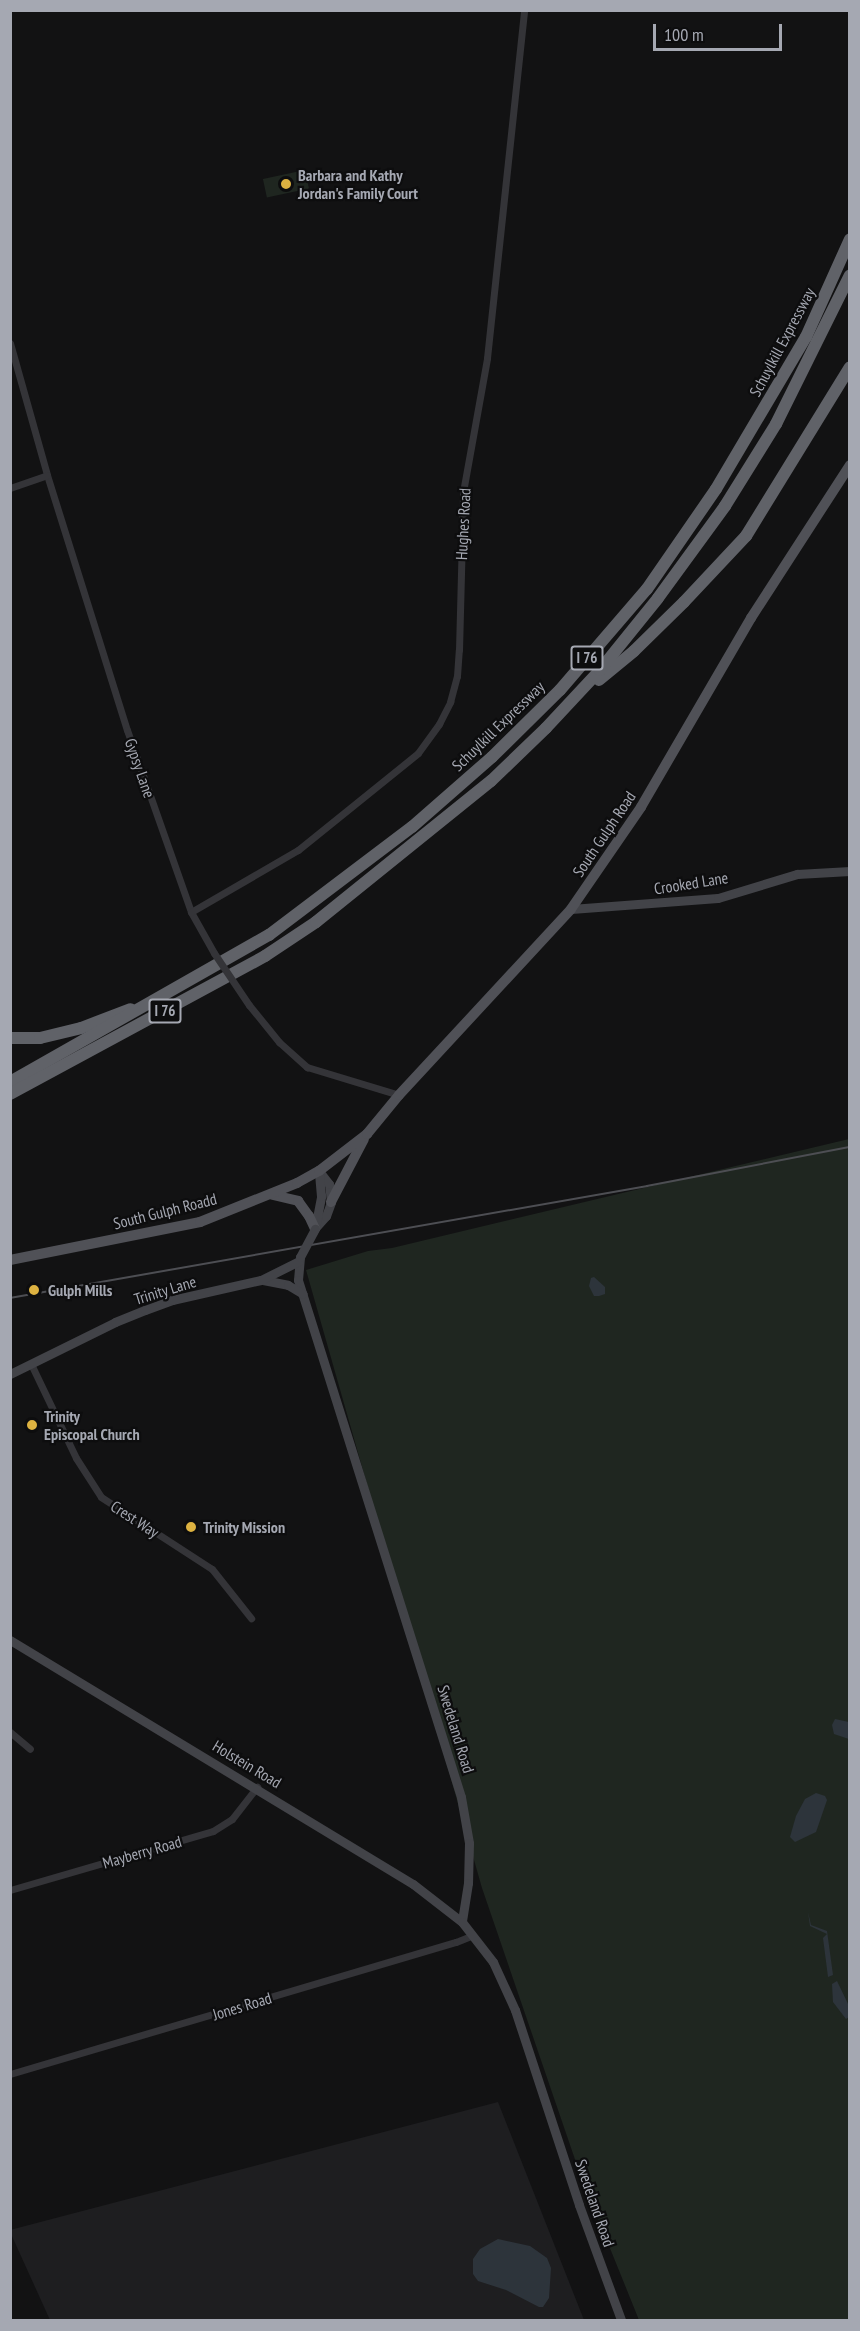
<!DOCTYPE html>
<html>
<head>
<meta charset="utf-8">
<style>
  body { margin:0 }
  #map { position:relative; width:860px; height:2331px; overflow:hidden; background:#121213; font-family:"PT Sans Narrow",sans-serif }
  div>[style] { position:absolute }
  .built>* { inset:0; background:#1e1e20 }
  .green>* { inset:0; background:#1f2620; transform-origin:0 0 }
  .water>* { inset:0; background:#2d343b }
  .street>* { height:7px; margin:-3.5px; padding:0 3.5px; transform-origin:3.5px; border-radius:3.5px; background:#343438 }
  .secondary>* { height:9px; margin:-4.5px; padding:0 4.5px; transform-origin:4.5px; border-radius:4.5px; background:#424348 }
  .primary>* { height:10px; margin:-5px; padding:0 5px; transform-origin:5px; border-radius:5px; background:#505157 }
  .highway>* { height:12px; margin:-6px; padding:0 6px; transform-origin:6px; border-radius:6px; background:#606268 }
  .tram>* { height:1.5px; margin:-0.75px; padding:0 0.75px; transform-origin:0.75px; border-radius:0.75px; background:#4d4e53 }
  .street-bridge>* { height:7px; margin:-3.5px; padding:0 3.5px; transform-origin:3.5px; border-radius:3.5px; background:#343438 }
  .secondary-bridge>* { height:9px; margin:-4.5px; padding:0 4.5px; transform-origin:4.5px; border-radius:4.5px; background:#424348 }
  .dots>* { width:16px; height:16px; translate:-50% -50%; box-sizing:border-box; border:3px solid #0d0d0e; border-radius:50% }
  span { translate:-50% -50%; white-space:nowrap; text-align:center; line-height:1.15; -webkit-text-stroke:4.5px #0d0d0e; paint-order:stroke }
  .shield-label span { padding:2px 4px; background:#0d0d0e; border:2px solid; border-radius:4px; -webkit-text-stroke-width:0 }
  .shield-label { font-size:15px; color:#a5a8b2; font-weight:700 }
  .poi-label { font-size:16px; color:#a5a8b2; font-weight:700 }
  .left { translate:0 -50%; text-align:left }
  .street-label { font-size:16px; color:#a5a8b2 }
  .frame { position:absolute; inset:0; border:12px solid #a5a8b2; pointer-events:none }
  .scale { position:absolute; left:653px; top:24px; width:129px; height:27px; box-sizing:border-box; border:3px solid #a5a8b2; border-top:0; padding-left:8px; font-size:18px; line-height:21px; white-space:nowrap; color:#a5a8b2; -webkit-text-stroke:4px #0d0d0e; paint-order:stroke }
</style>
</head>
<body>
<div id="map">
  <div class="built">
    <i style="clip-path:polygon(498px 2102px,584px 2320px,50px 2320px,11px 2234px,10px 2230px,48px 2220px)"></i>
  </div>
  <div class="green">
    <i style="left:305px;top:170px;width:19px;height:43px;rotate:78deg"></i>
    <i style="clip-path:polygon(849px 1139px,849px 2320px,639px 2320px,580px 2174px,482px 1888px,306px 1270px,368px 1251px,392px 1248px)"></i>
  </div>
  <div class="water">
    <i style="clip-path:polygon(594px 1277px,605px 1287px,605px 1294px,599px 1296px,594px 1296px,589px 1286px,591px 1278px)"></i>
    <i style="clip-path:polygon(835px 1719px,849px 1722px,849px 1739px,834px 1734px,832px 1725px)"></i>
    <i style="clip-path:polygon(816px 1793px,825px 1796px,827px 1800px,816px 1832px,795px 1842px,790px 1837px,796px 1816px,805px 1799px)"></i>
    <i style="clip-path:polygon(808px 1912px,811px 1925px,827px 1931px,833px 1975px,828px 1977px,823px 1938px,827px 1934px,810px 1926px)"></i>
    <i style="clip-path:polygon(837px 1981px,849px 2006px,849px 2017px,846px 2019px,833px 2002px,832px 1984px)"></i>
    <i style="clip-path:polygon(498px 2239px,530px 2246px,547px 2258px,551px 2268px,549px 2298px,543px 2307px,539px 2307px,506px 2290px,478px 2281px,473px 2274px,473px 2259px,480px 2249px)"></i>
  </div>
  <div class="street">
    <i style="left:10px;top:343px;width:137px;rotate:74.3deg"></i>
    <i style="left:47px;top:475px;width:267px;rotate:72.6deg"></i>
    <i style="left:127px;top:730px;width:193px;rotate:70.6deg"></i>
    <i style="left:191px;top:912px;width:47px;rotate:60.7deg"></i>
    <i style="left:10px;top:488px;width:39px;rotate:-19deg"></i>
    <i style="left:191px;top:912px;width:124px;rotate:-30.1deg"></i>
    <i style="left:298px;top:850px;width:154px;rotate:-38.9deg"></i>
    <i style="left:418px;top:753px;width:36px;rotate:-54deg"></i>
    <i style="left:439px;top:724px;width:25px;rotate:-63deg"></i>
    <i style="left:450px;top:702px;width:27px;rotate:-75deg"></i>
    <i style="left:457px;top:676px;width:26px;rotate:-86deg"></i>
    <i style="left:459px;top:650px;width:158px;rotate:-88.5deg"></i>
    <i style="left:463px;top:492px;width:136px;rotate:-79.8deg"></i>
    <i style="left:487px;top:358px;width:350px;rotate:-83.9deg"></i>
    <i style="left:249px;top:1005px;width:48px;rotate:51deg"></i>
    <i style="left:279px;top:1042px;width:38px;rotate:42deg"></i>
    <i style="left:307px;top:1067px;width:96px;rotate:16.9deg"></i>
    <i style="left:31px;top:1364px;width:104px;rotate:64.4deg"></i>
    <i style="left:76px;top:1458px;width:46px;rotate:57.3deg"></i>
    <i style="left:101px;top:1497px;width:132px;rotate:33deg"></i>
    <i style="left:212px;top:1569px;width:63px;rotate:51.5deg"></i>
    <i style="left:10px;top:1732px;width:26px;rotate:40deg"></i>
    <i style="left:10px;top:1890px;width:211px;rotate:-16.2deg"></i>
    <i style="left:213px;top:1831px;width:22px;rotate:-32deg"></i>
    <i style="left:232px;top:1819px;width:41px;rotate:-52deg"></i>
    <i style="left:10px;top:2074px;width:465px;rotate:-16.5deg"></i>
    <i style="left:456px;top:1942px;width:18px;rotate:-22deg"></i>
  </div>
  <div class="secondary">
    <i style="left:571px;top:909px;width:147px;rotate:-4.3deg"></i>
    <i style="left:718px;top:898px;width:83px;rotate:-16.9deg"></i>
    <i style="left:797px;top:874px;width:53px;rotate:-3.2deg"></i>
    <i style="left:316px;top:1227px;width:15px;rotate:-48deg"></i>
    <i style="left:326px;top:1216px;width:15px;rotate:-70deg"></i>
    <i style="left:331px;top:1202px;width:18px;rotate:-96deg"></i>
    <i style="left:329px;top:1184px;width:16px;rotate:-128deg"></i>
    <i style="left:315px;top:1228px;width:33px;rotate:-79deg"></i>
    <i style="left:321px;top:1196px;width:25px;rotate:-95deg"></i>
    <i style="left:300px;top:1257px;width:23px;rotate:95deg"></i>
    <i style="left:298px;top:1280px;width:542px;rotate:72.5deg"></i>
    <i style="left:461px;top:1797px;width:47px;rotate:80.1deg"></i>
    <i style="left:469px;top:1843px;width:40px;rotate:91.4deg"></i>
    <i style="left:468px;top:1883px;width:39px;rotate:99deg"></i>
    <i style="left:263px;top:1280px;width:25px;rotate:11deg"></i>
    <i style="left:288px;top:1285px;width:17px;rotate:31deg"></i>
    <i style="left:10px;top:1374px;width:117px;rotate:-26.3deg"></i>
    <i style="left:115px;top:1322px;width:32px;rotate:-22deg"></i>
    <i style="left:145px;top:1310px;width:29px;rotate:-20deg"></i>
    <i style="left:172px;top:1300px;width:91px;rotate:-12.7deg"></i>
    <i style="left:261px;top:1280px;width:42px;rotate:-26.6deg"></i>
    <i style="left:10px;top:1640px;width:471px;rotate:31.2deg"></i>
    <i style="left:413px;top:1884px;width:62px;rotate:37.8deg"></i>
    <i style="left:462px;top:1922px;width:51px;rotate:52.2deg"></i>
    <i style="left:493px;top:1962px;width:53px;rotate:65.4deg"></i>
    <i style="left:515px;top:2010px;width:205px;rotate:71.8deg"></i>
    <i style="left:579px;top:2205px;width:122px;rotate:69.9deg"></i>
  </div>
  <div class="primary">
    <i style="left:273px;top:1195px;width:26px;rotate:13deg"></i>
    <i style="left:298px;top:1201px;width:19px;rotate:54deg"></i>
    <i style="left:309px;top:1216px;width:14px;rotate:65deg"></i>
    <i style="left:331px;top:1202px;width:71px;rotate:-62.4deg"></i>
    <i style="left:10px;top:1260px;width:194px;rotate:-11.3deg"></i>
    <i style="left:200px;top:1222px;width:105px;rotate:-21.9deg"></i>
    <i style="left:297px;top:1183px;width:25px;rotate:-29deg"></i>
    <i style="left:319px;top:1171px;width:61px;rotate:-37.6deg"></i>
    <i style="left:367px;top:1134px;width:50px;rotate:-50.6deg"></i>
    <i style="left:399px;top:1095px;width:253px;rotate:-47.2deg"></i>
    <i style="left:571px;top:909px;width:124px;rotate:-55.5deg"></i>
    <i style="left:641px;top:807px;width:219px;rotate:-59.8deg"></i>
    <i style="left:751px;top:618px;width:182px;rotate:-57.1deg"></i>
  </div>
  <div class="highway">
    <i style="left:599px;top:680px;width:45px;rotate:-39.6deg"></i>
    <i style="left:634px;top:651px;width:70px;rotate:-44.4deg"></i>
    <i style="left:684px;top:602px;width:91px;rotate:-46.8deg"></i>
    <i style="left:746px;top:536px;width:198px;rotate:-58.4deg"></i>
    <i style="left:10px;top:1038px;width:30px"></i>
    <i style="left:40px;top:1038px;width:42px;rotate:-13.7deg"></i>
    <i style="left:81px;top:1028px;width:53px;rotate:-20.8deg"></i>
    <i style="left:10px;top:1082px;width:298px;rotate:-29.6deg"></i>
    <i style="left:269px;top:935px;width:179px;rotate:-37.1deg"></i>
    <i style="left:412px;top:827px;width:106px;rotate:-41.2deg"></i>
    <i style="left:492px;top:757px;width:95px;rotate:-44.6deg"></i>
    <i style="left:560px;top:690px;width:133px;rotate:-49.3deg"></i>
    <i style="left:647px;top:589px;width:121px;rotate:-55.4deg"></i>
    <i style="left:716px;top:489px;width:177px;rotate:-59.4deg"></i>
    <i style="left:806px;top:337px;width:107px;rotate:-65.8deg"></i>
    <i style="left:10px;top:1094px;width:290px;rotate:-28.4deg"></i>
    <i style="left:265px;top:956px;width:61px;rotate:-33.7deg"></i>
    <i style="left:316px;top:922px;width:225px;rotate:-38.9deg"></i>
    <i style="left:491px;top:781px;width:76px;rotate:-43.9deg"></i>
    <i style="left:546px;top:728px;width:79px;rotate:-47deg"></i>
    <i style="left:600px;top:670px;width:92px;rotate:-51.1deg"></i>
    <i style="left:658px;top:598px;width:114px;rotate:-53.9deg"></i>
    <i style="left:725px;top:506px;width:97px;rotate:-58.1deg"></i>
    <i style="left:776px;top:424px;width:166px;rotate:-63.6deg"></i>
  </div>
  <div class="tram">
    <i style="left:10px;top:1298px;width:647px;rotate:-9.97deg"></i>
    <i style="left:647px;top:1186px;width:207px;rotate:-10.9deg"></i>
  </div>
  <div class="street-bridge">
    <i style="left:214px;top:953px;width:63px;rotate:56.1deg"></i>
  </div>
  <div class="secondary-bridge">
    <i style="left:300px;top:1257px;width:32px;rotate:-62deg"></i>
  </div>
  <div class="dots">
    <i style="left:286px;top:184px;background:#ddb241"></i>
    <i style="left:34px;top:1290px;background:#ddb241"></i>
    <i style="left:32px;top:1425px;background:#ddb241"></i>
    <i style="left:191px;top:1527px;background:#ddb241"></i>
  </div>
  <div class="shield-label">
    <span style="left:587px;top:658px">I 76</span>
    <span style="left:165px;top:1011px">I 76</span>
  </div>
  <div class="poi-label">
    <span class="left" style="left:298px;top:184px">Barbara and Kathy<br>Jordan's Family Court</span>
    <span class="left" style="left:48px;top:1290px">Gulph Mills</span>
    <span class="left" style="left:44px;top:1425px">Trinity<br>Episcopal Church</span>
    <span class="left" style="left:203px;top:1527px">Trinity Mission</span>
  </div>
  <div class="street-label">
    <span style="left:782px;top:342px;rotate:-62deg">Schuylkill Expressway</span>
    <span style="left:463px;top:524px;rotate:-87deg">Hughes Road</span>
    <span style="left:498px;top:726px;rotate:-44deg">Schuylkill Expressway</span>
    <span style="left:140px;top:768px;rotate:71deg">Gypsy Lane</span>
    <span style="left:604px;top:834px;rotate:-56deg">South Gulph Road</span>
    <span style="left:691px;top:883px;rotate:-9deg">Crooked Lane</span>
    <span style="left:165px;top:1211px;rotate:-14deg">South Gulph Roadd</span>
    <span style="left:165px;top:1290px;rotate:-17deg">Trinity Lane</span>
    <span style="left:135px;top:1519px;rotate:33deg">Crest Way</span>
    <span style="left:456px;top:1729px;rotate:73deg">Swedeland Road</span>
    <span style="left:247px;top:1764px;rotate:31deg">Holstein Road</span>
    <span style="left:142px;top:1852px;rotate:-16deg">Mayberry Road</span>
    <span style="left:242px;top:2006px;rotate:-17deg">Jones Road</span>
    <span style="left:595px;top:2203px;rotate:71deg">Swedeland Road</span>
  </div>
  <div class="frame"></div>
  <div class="scale">100 m</div>
</div>
</body>
</html>
